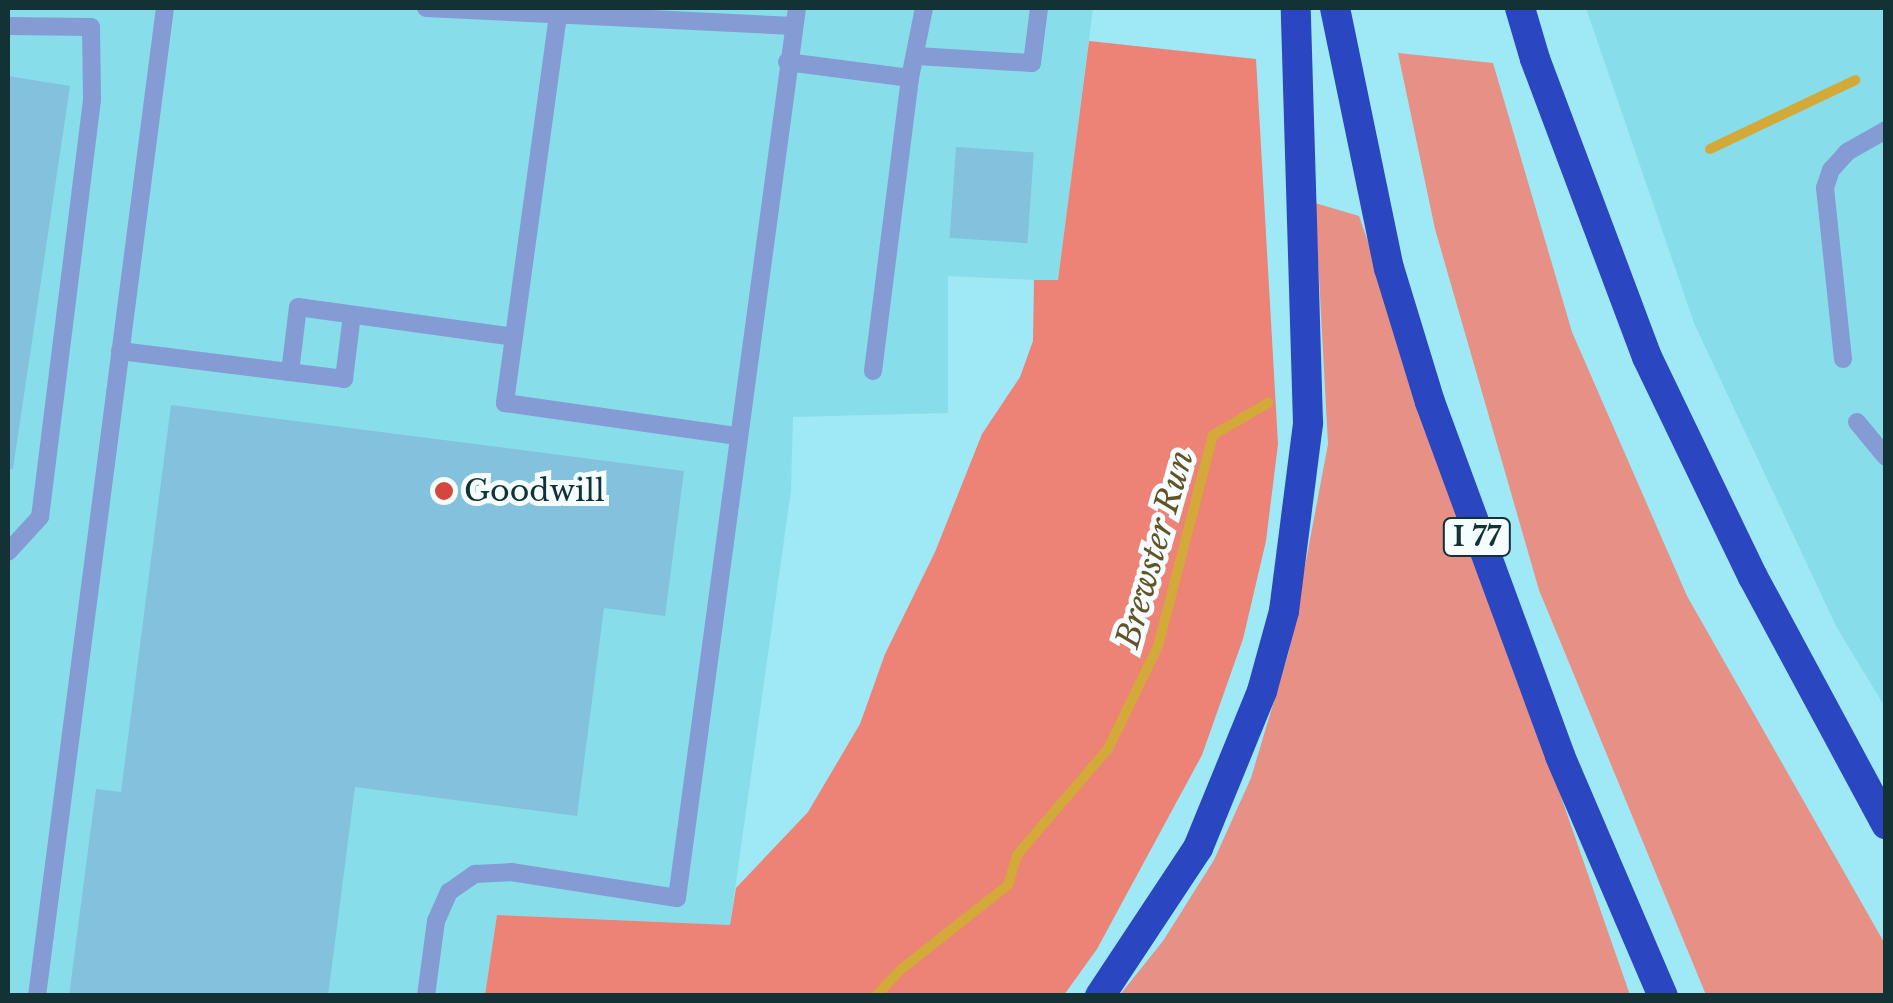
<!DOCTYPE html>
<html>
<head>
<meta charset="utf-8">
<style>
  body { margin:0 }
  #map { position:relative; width:1893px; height:1003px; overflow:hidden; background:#9ee9f5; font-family:"Libre Baskerville",serif }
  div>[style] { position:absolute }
  .built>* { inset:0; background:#88ddea }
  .green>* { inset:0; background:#e79085 }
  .forest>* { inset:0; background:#ed8276 }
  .stream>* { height:10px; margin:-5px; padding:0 5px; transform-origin:5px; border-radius:5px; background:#d3a93a }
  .building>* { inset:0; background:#83c1dd; transform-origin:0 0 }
  .service>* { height:18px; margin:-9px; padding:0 9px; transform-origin:9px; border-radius:9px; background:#859bd4 }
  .motorway>* { height:30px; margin:-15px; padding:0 15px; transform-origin:15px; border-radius:15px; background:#2a46c0 }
  .dots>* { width:28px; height:28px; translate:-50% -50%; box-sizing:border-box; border:5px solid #f6fdfe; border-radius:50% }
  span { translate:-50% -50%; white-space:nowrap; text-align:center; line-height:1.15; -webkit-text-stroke:10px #f6fdfe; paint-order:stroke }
  .shield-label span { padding:2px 8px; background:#f6fdfe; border:2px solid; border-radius:8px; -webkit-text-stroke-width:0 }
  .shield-label { font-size:28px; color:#123236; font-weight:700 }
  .poi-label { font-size:30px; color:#123236 }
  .left { translate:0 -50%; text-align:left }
  .water-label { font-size:32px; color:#645327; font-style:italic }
  .frame { position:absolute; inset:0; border:10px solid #123236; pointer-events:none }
</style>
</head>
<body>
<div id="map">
  <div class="built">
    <i style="clip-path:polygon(8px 8px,1093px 8px,1058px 281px,948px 276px,948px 413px,793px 417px,791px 490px,730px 925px,497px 915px,485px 995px,8px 995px)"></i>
    <i style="clip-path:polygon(1586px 8px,1885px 8px,1885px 707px,1837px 628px,1694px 323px)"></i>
  </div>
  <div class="green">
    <i style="clip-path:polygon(1398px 53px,1493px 63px,1572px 332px,1687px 596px,1885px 944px,1885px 995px,1706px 995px,1539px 590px,1435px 229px)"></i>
    <i style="clip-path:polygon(1315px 203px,1359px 216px,1630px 995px,1119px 996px,1163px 941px,1214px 860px,1251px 778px,1289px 651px,1328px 444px)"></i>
  </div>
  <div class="forest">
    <i style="clip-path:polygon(1089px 41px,1256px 59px,1278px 444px,1266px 541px,1243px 639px,1202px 755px,1097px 949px,1064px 995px,485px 995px,497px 915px,730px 925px,736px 888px,808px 812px,860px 724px,885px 654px,935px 552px,982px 434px,1020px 377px,1033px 341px,1034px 280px,1058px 280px)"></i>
  </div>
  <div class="stream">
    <i style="left:1710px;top:149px;width:161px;rotate:-25.4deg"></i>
    <i style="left:876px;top:996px;width:34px;rotate:-47deg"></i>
    <i style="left:899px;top:971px;width:139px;rotate:-38.3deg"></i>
    <i style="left:1008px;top:885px;width:31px;rotate:-73deg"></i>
    <i style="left:1017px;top:855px;width:140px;rotate:-49.4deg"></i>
    <i style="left:1108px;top:749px;width:114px;rotate:-64.1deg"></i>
    <i style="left:1158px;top:646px;width:218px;rotate:-75.4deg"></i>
    <i style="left:1213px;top:435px;width:64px;rotate:-30.2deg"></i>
  </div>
  <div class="building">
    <i style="clip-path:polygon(8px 76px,70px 86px,13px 469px,8px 469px)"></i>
    <i style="left:956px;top:147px;width:78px;height:91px;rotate:4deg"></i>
    <i style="clip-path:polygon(171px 405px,684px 471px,665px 616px,604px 608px,577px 816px,355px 787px,328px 996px,69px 996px,96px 789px,121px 792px)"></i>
  </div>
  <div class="service">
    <i style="left:426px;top:8px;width:368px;rotate:2.8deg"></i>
    <i style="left:559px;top:8px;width:399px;rotate:97.8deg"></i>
    <i style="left:505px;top:403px;width:233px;rotate:8.1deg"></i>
    <i style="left:8px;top:26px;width:83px;rotate:0.7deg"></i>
    <i style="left:91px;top:27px;width:73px;rotate:89.2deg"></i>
    <i style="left:92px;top:100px;width:420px;rotate:97.1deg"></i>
    <i style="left:40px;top:517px;width:47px;rotate:132.4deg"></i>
    <i style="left:917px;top:56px;width:115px;rotate:3.5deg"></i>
    <i style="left:1032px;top:63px;width:55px;rotate:-82.7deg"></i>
    <i style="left:787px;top:62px;width:124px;rotate:7.4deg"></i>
    <i style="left:910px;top:78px;width:71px;rotate:-78.7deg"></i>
    <i style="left:120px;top:351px;width:226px;rotate:7.1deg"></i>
    <i style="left:344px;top:379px;width:64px;rotate:-82.9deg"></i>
    <i style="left:1843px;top:359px;width:172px;rotate:-96deg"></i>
    <i style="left:1825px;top:188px;width:19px;rotate:-72deg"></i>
    <i style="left:1831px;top:170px;width:24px;rotate:-48deg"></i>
    <i style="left:1847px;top:152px;width:45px;rotate:-29.4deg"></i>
    <i style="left:873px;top:371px;width:295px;rotate:-82.8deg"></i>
    <i style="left:290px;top:372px;width:65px;rotate:-83deg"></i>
    <i style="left:298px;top:307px;width:218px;rotate:7.9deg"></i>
    <i style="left:1857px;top:422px;width:45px;rotate:50.4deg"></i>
    <i style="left:37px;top:996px;width:996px;rotate:-82.62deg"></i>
    <i style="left:426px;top:996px;width:76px;rotate:-82.4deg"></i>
    <i style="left:436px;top:921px;width:32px;rotate:-66deg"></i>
    <i style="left:449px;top:892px;width:32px;rotate:-35deg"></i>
    <i style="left:475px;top:874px;width:36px;rotate:-3deg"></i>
    <i style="left:511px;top:872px;width:168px;rotate:8.9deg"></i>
    <i style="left:677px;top:898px;width:898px;rotate:-82.32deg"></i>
  </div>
  <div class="motorway">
    <i style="left:1335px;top:8px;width:266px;rotate:78.3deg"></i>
    <i style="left:1389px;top:268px;width:140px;rotate:73deg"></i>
    <i style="left:1430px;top:402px;width:377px;rotate:69.8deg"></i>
    <i style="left:1560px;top:756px;width:261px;rotate:66.8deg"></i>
    <i style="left:1520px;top:8px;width:53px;rotate:73.6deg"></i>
    <i style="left:1535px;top:59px;width:318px;rotate:69.4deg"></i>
    <i style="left:1647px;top:357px;width:244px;rotate:64.3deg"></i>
    <i style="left:1753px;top:577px;width:281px;rotate:61.7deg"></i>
    <i style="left:1100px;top:996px;width:178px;rotate:-56.5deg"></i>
    <i style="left:1198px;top:848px;width:170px;rotate:-67.8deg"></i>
    <i style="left:1262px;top:691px;width:83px;rotate:-74.6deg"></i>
    <i style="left:1284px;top:611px;width:190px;rotate:-82.7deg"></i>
    <i style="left:1308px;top:423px;width:415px;rotate:-91.7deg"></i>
  </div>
  <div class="dots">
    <i style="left:444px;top:491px;background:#d5473e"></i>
  </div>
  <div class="shield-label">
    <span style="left:1477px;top:537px">I 77</span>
  </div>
  <div class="poi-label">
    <span class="left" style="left:464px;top:491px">Goodwill</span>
  </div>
  <div class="water-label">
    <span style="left:1155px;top:549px;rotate:-74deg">Brewster Run</span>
  </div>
  <div class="frame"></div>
</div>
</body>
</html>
